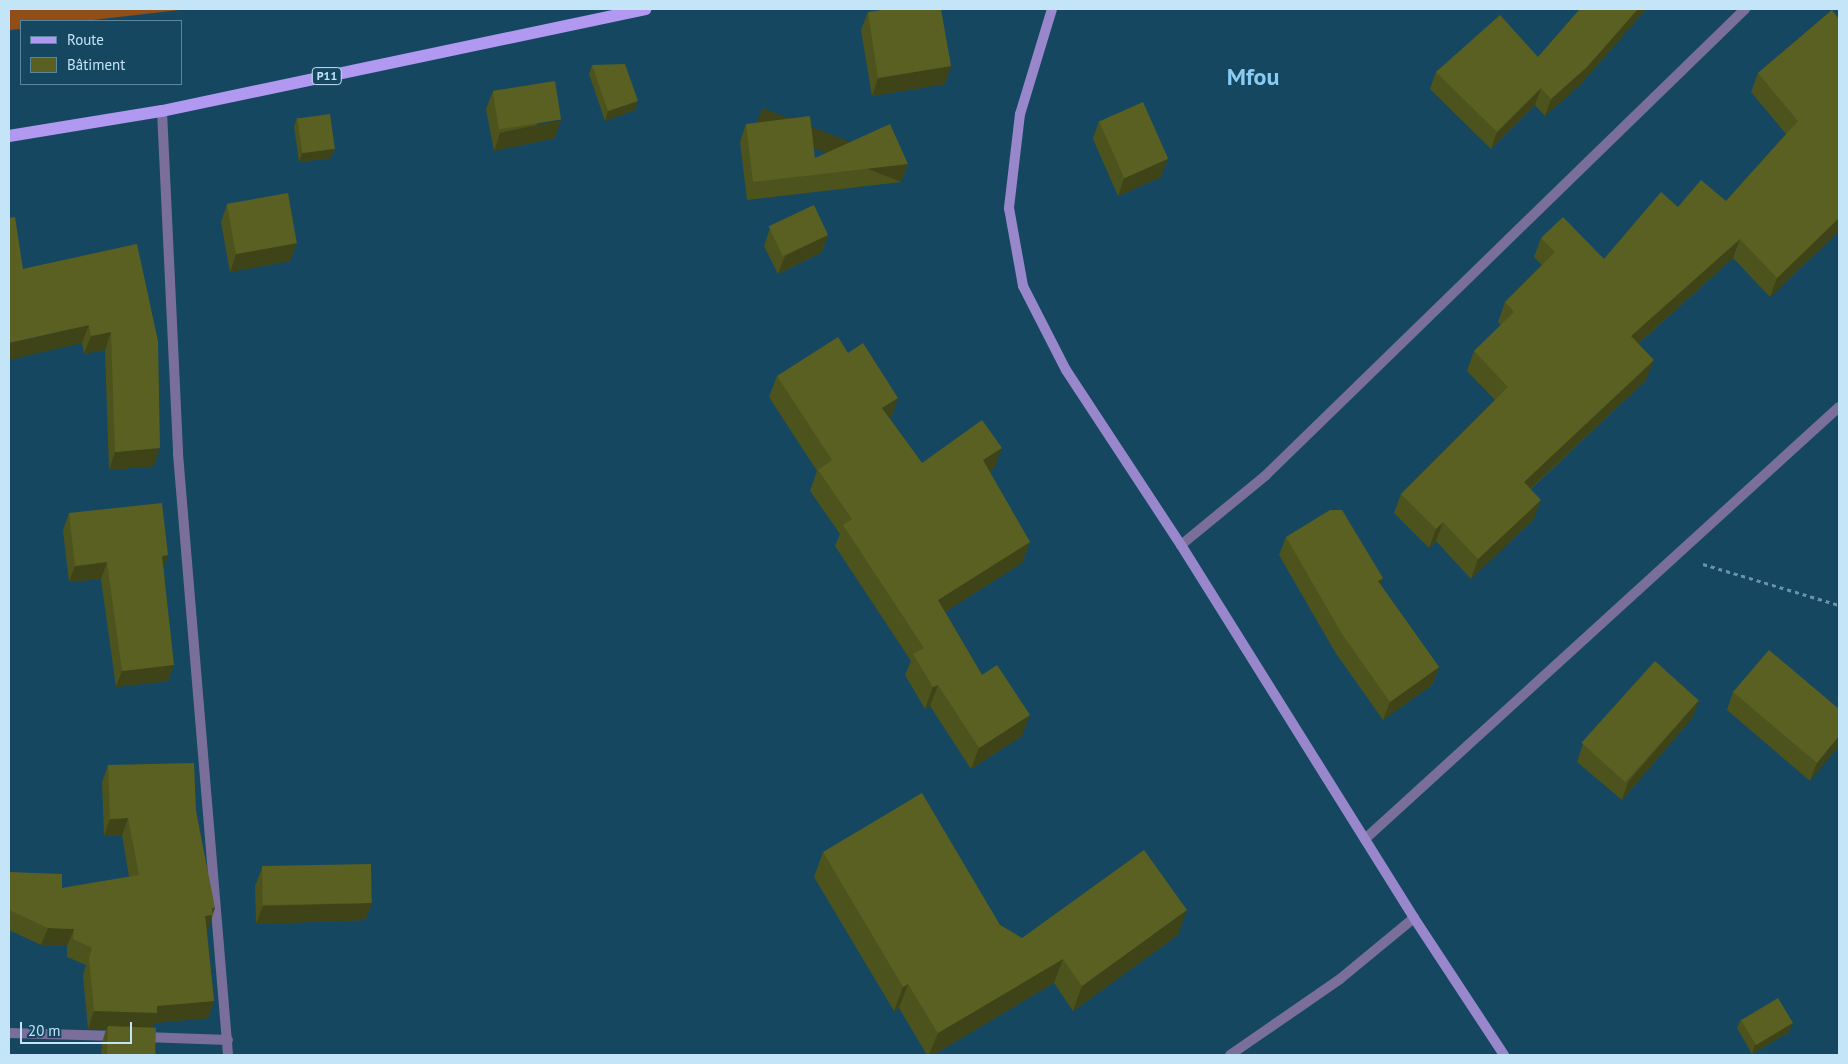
<!DOCTYPE html>
<html>
<head>
<meta charset="utf-8">
<style>
  body { margin:0 }
  #map { position:relative; width:1848px; height:1064px; overflow:hidden; background:#154761; font-family:"PT Sans",sans-serif }
  div>[style] { position:absolute }
  .green>* { inset:0; background:#904f18 }
  .path>* { height:3px; margin-top:-1.5px; transform-origin:0; background:repeating-linear-gradient(90deg,#6993a9 0 4px,transparent 0 8px) }
  .street>* { height:10px; margin:-5px; padding:0 5px; transform-origin:5px; border-radius:5px; background:#7a6f9a }
  .secondary>* { height:10px; margin:-5px; padding:0 5px; transform-origin:5px; border-radius:5px; background:#9987cb }
  .primary>* { height:12px; margin:-6px; padding:0 6px; transform-origin:6px; border-radius:6px; background:#b199f1 }
  .wall>* { inset:0; background:#4d531d }
  .shaded-wall>* { inset:0; background:#3e4318; transform-origin:0 0 }
  .building>* { inset:0; background:#596022; transform-origin:0 0 }
  span { translate:-50% -50%; white-space:nowrap; text-align:center; line-height:1.15; -webkit-text-stroke:4px #154761; paint-order:stroke }
  .shield-label span { padding:1px 4px; background:#154761; border:1px solid; border-radius:4px; -webkit-text-stroke-width:0 }
  .shield-label { font-size:12px; color:#c4e4f7; font-weight:700 }
  .town-label { font-size:24px; color:#8bcbf2; font-weight:700 }
  .frame { position:absolute; inset:0; border:10px solid #c4e4f7; pointer-events:none }
  .legend { position:absolute; left:20px; top:20px; width:162px; height:65px; box-sizing:border-box; background:#154761; border:1px solid #5b869d; margin:0; padding:6px 9px; list-style:none; font-size:15px; color:#c4e4f7 }
  .legend li { display:flex; align-items:center; gap:10px; height:25px }
  .legend b { width:25px; border:1px solid #5b869d }
  .scale { position:absolute; left:20px; top:1022px; width:112px; height:22px; box-sizing:border-box; border:2px solid #c4e4f7; border-top:0; padding-left:6px; font-size:15px; line-height:18px; white-space:nowrap; color:#c4e4f7; -webkit-text-stroke:4px #154761; paint-order:stroke }
</style>
</head>
<body>
<div id="map">
  <div class="green">
    <i style="clip-path:polygon(9px 9px,188px 9px,84px 21px,21px 21px,21px 29px,9px 30px)"></i>
  </div>
  <div class="path">
    <i style="left:1703px;top:564px;width:142px;rotate:16.8deg"></i>
  </div>
  <div class="street">
    <i style="left:162px;top:111px;width:343px;rotate:87.3deg"></i>
    <i style="left:178px;top:454px;width:603px;rotate:85.24deg"></i>
    <i style="left:1181px;top:545px;width:109px;rotate:-39.4deg"></i>
    <i style="left:1265px;top:476px;width:670px;rotate:-44.21deg"></i>
    <i style="left:1365px;top:839px;width:641px;rotate:-42.35deg"></i>
    <i style="left:9px;top:1033px;width:108px;rotate:1.6deg"></i>
    <i style="left:144px;top:1037px;width:84px;rotate:2deg"></i>
    <i style="left:1230px;top:1055px;width:134px;rotate:-34.6deg"></i>
    <i style="left:1340px;top:979px;width:96px;rotate:-39.5deg"></i>
  </div>
  <div class="secondary">
    <i style="left:1052px;top:9px;width:110px;rotate:106.9deg"></i>
    <i style="left:1020px;top:114px;width:95px;rotate:96.7deg"></i>
    <i style="left:1009px;top:208px;width:79px;rotate:79.8deg"></i>
    <i style="left:1023px;top:286px;width:94px;rotate:62.9deg"></i>
    <i style="left:1066px;top:370px;width:209px;rotate:56.7deg"></i>
    <i style="left:1181px;top:545px;width:440px;rotate:58deg"></i>
    <i style="left:1414px;top:918px;width:164px;rotate:56.7deg"></i>
  </div>
  <div class="primary">
    <i style="left:9px;top:136px;width:155px;rotate:-9.3deg"></i>
    <i style="left:162px;top:111px;width:494px;rotate:-11.9deg"></i>
  </div>
  <div class="wall">
    <i style="clip-path:polygon(1580px 9px,1646px 9px,1581px 84px,1545px 116px,1535px 105px,1491px 149px,1430px 89px,1436px 72px,1538px 57px)"></i>
    <i style="clip-path:polygon(1832px 10px,1839px 231px,1770px 297px,1733px 258px,1638px 344px,1646px 380px,1531px 489px,1534px 519px,1471px 579px,1436px 541px,1429px 548px,1394px 513px,1401px 494px,1495px 400px,1467px 371px,1474px 351px,1501px 325px,1498px 322px,1505px 302px,1542px 265px,1534px 257px,1541px 238px,1604px 259px,1678px 207px,1726px 201px,1786px 134px,1751px 92px,1758px 73px)"></i>
    <i style="clip-path:polygon(868px 12px,951px 66px,945px 84px,872px 96px,861px 30px)"></i>
    <i style="clip-path:polygon(592px 65px,635px 110px,605px 121px,589px 74px)"></i>
    <i style="clip-path:polygon(493px 91px,555px 138px,494px 151px,486px 109px)"></i>
    <i style="clip-path:polygon(297px 117px,331px 158px,299px 162px,294px 127px)"></i>
    <i style="clip-path:polygon(1099px 121px,1161px 177px,1118px 196px,1093px 139px)"></i>
    <i style="clip-path:polygon(746px 124px,815px 158px,908px 164px,901px 182px,747px 200px,740px 142px)"></i>
    <i style="clip-path:polygon(227px 204px,290px 261px,230px 272px,221px 222px)"></i>
    <i style="clip-path:polygon(770px 228px,828px 235px,822px 252px,778px 274px,764px 246px)"></i>
    <i style="clip-path:polygon(137px 244px,154px 466px,109px 470px,105px 350px,84px 354px,82px 343px,23px 269px)"></i>
    <i style="clip-path:polygon(777px 376px,890px 419px,922px 463px,994px 469px,989px 472px,1030px 542px,1022px 563px,945px 612px,982px 675px,1022px 736px,971px 769px,930px 706px,925px 709px,905px 675px,911px 661px,835px 546px,840px 534px,810px 491px,817px 471px,769px 397px)"></i>
    <i style="clip-path:polygon(69px 513px,164px 568px,168px 681px,116px 687px,101px 579px,69px 582px,63px 530px)"></i>
    <i style="clip-path:polygon(1286px 537px,1383px 578px,1380px 584px,1439px 667px,1432px 685px,1383px 720px,1335px 652px,1279px 555px)"></i>
    <i style="clip-path:polygon(1733px 692px,1839px 709px,1810px 781px,1727px 710px)"></i>
    <i style="clip-path:polygon(1693px 717px,1622px 800px,1577px 762px,1583px 744px)"></i>
    <i style="clip-path:polygon(108px 765px,196px 811px,213px 913px,207px 932px,214px 1001px,208px 1018px,154px 1023px,152px 1028px,156px 1055px,101px 1055px,102px 1043px,106px 1029px,88px 1029px,83px 975px,86px 965px,67px 957px,67px 946px,41px 945px,9px 930px,9px 872px,62px 888px,129px 877px,122px 835px,104px 836px,102px 782px)"></i>
    <i style="clip-path:polygon(823px 852px,1000px 925px,1022px 938px,1178px 935px,1073px 1011px,1054px 983px,933px 1055px,927px 1055px,899px 1008px,894px 1011px,814px 877px)"></i>
    <i style="clip-path:polygon(262px 868px,372px 903px,365px 920px,256px 924px,255px 886px)"></i>
    <i style="clip-path:polygon(1741px 1019px,1793px 1023px,1789px 1032px,1752px 1054px,1737px 1028px)"></i>
  </div>
  <div class="shaded-wall">
    <i style="clip-path:polygon(1638px 9px,1646px 9px,1581px 84px,1545px 116px,1551px 99px)"></i>
    <i style="clip-path:polygon(951px 66px,945px 84px,872px 96px,878px 78px)"></i>
    <i style="clip-path:polygon(1541px 88px,1535px 105px,1491px 149px,1497px 132px)"></i>
    <i style="clip-path:polygon(638px 101px,635px 110px,605px 121px,608px 111px)"></i>
    <i style="clip-path:polygon(561px 120px,555px 138px,494px 151px,500px 133px)"></i>
    <i style="clip-path:polygon(335px 149px,331px 158px,299px 162px,302px 153px)"></i>
    <i style="clip-path:polygon(1168px 159px,1161px 177px,1118px 196px,1124px 178px)"></i>
    <i style="left:908px;top:164px;width:19px;height:156px;rotate:111deg"></i>
    <i style="clip-path:polygon(1839px 218px,1839px 231px,1770px 297px,1777px 278px)"></i>
    <i style="clip-path:polygon(828px 235px,822px 252px,778px 274px,785px 256px)"></i>
    <i style="clip-path:polygon(1740px 239px,1733px 258px,1624px 356px,1631px 336px)"></i>
    <i style="clip-path:polygon(297px 243px,290px 261px,230px 272px,236px 254px)"></i>
    <i style="clip-path:polygon(89px 325px,82px 343px,9px 360px,9px 343px)"></i>
    <i style="clip-path:polygon(111px 332px,105px 350px,84px 354px,91px 336px)"></i>
    <i style="clip-path:polygon(1654px 360px,1646px 380px,1517px 501px,1524px 482px)"></i>
    <i style="clip-path:polygon(898px 398px,891px 419px,882px 408px)"></i>
    <i style="clip-path:polygon(160px 448px,154px 466px,109px 470px,115px 452px)"></i>
    <i style="clip-path:polygon(1002px 448px,994px 469px,975px 482px,983px 460px)"></i>
    <i style="clip-path:polygon(1541px 500px,1534px 519px,1471px 579px,1478px 559px)"></i>
    <i style="clip-path:polygon(1443px 522px,1436px 541px,1429px 548px,1436px 529px)"></i>
    <i style="clip-path:polygon(1030px 542px,1022px 563px,931px 621px,938px 600px)"></i>
    <i style="clip-path:polygon(168px 555px,162px 572px,162px 556px)"></i>
    <i style="clip-path:polygon(107px 562px,101px 579px,69px 582px,75px 566px)"></i>
    <i style="clip-path:polygon(1383px 578px,1376px 596px,1378px 581px)"></i>
    <i style="clip-path:polygon(174px 665px,168px 681px,116px 687px,122px 671px)"></i>
    <i style="clip-path:polygon(1439px 667px,1432px 685px,1383px 720px,1390px 702px)"></i>
    <i style="clip-path:polygon(938px 685px,930px 706px,925px 709px,933px 687px)"></i>
    <i style="clip-path:polygon(1699px 700px,1693px 717px,1622px 800px,1628px 782px)"></i>
    <i style="clip-path:polygon(1030px 715px,1022px 736px,971px 769px,979px 748px)"></i>
    <i style="clip-path:polygon(1839px 736px,1839px 746px,1810px 781px,1817px 763px)"></i>
    <i style="clip-path:polygon(128px 818px,122px 835px,104px 836px,110px 819px)"></i>
    <i style="clip-path:polygon(372px 903px,365px 920px,256px 924px,263px 906px)"></i>
    <i style="clip-path:polygon(212px 908px,215px 908px,207px 932px,205px 916px)"></i>
    <i style="clip-path:polygon(1187px 910px,1178px 935px,1073px 1011px,1082px 986px)"></i>
    <i style="clip-path:polygon(48px 928px,74px 929px,67px 946px,41px 945px)"></i>
    <i style="clip-path:polygon(1063px 959px,1054px 983px,933px 1055px,929px 1055px,938px 1033px)"></i>
    <i style="clip-path:polygon(908px 984px,899px 1008px,894px 1011px,903px 987px)"></i>
    <i style="clip-path:polygon(214px 1001px,208px 1018px,154px 1023px,151px 1031px,108px 1026px,106px 1029px,88px 1029px,94px 1011px)"></i>
    <i style="clip-path:polygon(1793px 1023px,1789px 1032px,1752px 1054px,1755px 1045px)"></i>
  </div>
  <div class="building">
    <i style="clip-path:polygon(888px 9px,941px 9px,951px 66px,878px 78px,868px 12px)"></i>
    <i style="clip-path:polygon(1580px 9px,1638px 9px,1587px 67px,1551px 99px,1541px 88px,1497px 132px,1436px 72px,1500px 15px,1538px 57px)"></i>
    <i style="clip-path:polygon(1832px 10px,1839px 19px,1839px 218px,1777px 278px,1740px 239px,1631px 336px,1654px 360px,1524px 482px,1541px 500px,1478px 559px,1443px 522px,1436px 529px,1401px 494px,1508px 387px,1474px 351px,1514px 312px,1505px 302px,1555px 252px,1541px 238px,1563px 217px,1604px 259px,1661px 192px,1678px 207px,1701px 180px,1726px 201px,1798px 121px,1758px 73px)"></i>
    <i style="clip-path:polygon(625px 64px,638px 101px,608px 111px,592px 65px)"></i>
    <i style="left:555px;top:81px;width:39px;height:63px;rotate:81deg"></i>
    <i style="left:1143px;top:102px;width:62px;height:48px;rotate:66deg"></i>
    <i style="left:330px;top:114px;width:35px;height:33px;rotate:82deg"></i>
    <i style="clip-path:polygon(810px 116px,815px 158px,890px 124px,908px 164px,753px 182px,746px 124px)"></i>
    <i style="left:288px;top:193px;width:51px;height:62px;rotate:80deg"></i>
    <i style="left:814px;top:205px;width:33px;height:50px;rotate:65deg"></i>
    <i style="clip-path:polygon(15px 217px,23px 269px,137px 244px,158px 341px,160px 448px,115px 452px,111px 332px,91px 336px,89px 325px,9px 343px,9px 218px)"></i>
    <i style="clip-path:polygon(838px 337px,848px 353px,863px 343px,898px 398px,882px 408px,922px 463px,982px 420px,1002px 448px,983px 460px,1030px 542px,938px 600px,982px 675px,997px 665px,1030px 715px,979px 748px,938px 685px,933px 687px,913px 654px,924px 648px,843px 525px,852px 519px,818px 470px,832px 460px,777px 376px)"></i>
    <i style="clip-path:polygon(162px 503px,168px 555px,162px 556px,174px 665px,122px 671px,107px 562px,75px 566px,69px 513px)"></i>
    <i style="clip-path:polygon(1330px 510px,1342px 510px,1383px 578px,1378px 581px,1439px 667px,1390px 702px,1342px 634px,1286px 537px)"></i>
    <i style="clip-path:polygon(1769px 650px,1839px 709px,1839px 736px,1817px 763px,1733px 692px)"></i>
    <i style="left:1655px;top:661px;width:59px;height:110px;rotate:42deg"></i>
    <i style="clip-path:polygon(194px 763px,196px 811px,215px 908px,212px 908px,213px 915px,205px 916px,214px 1001px,157px 1006px,157px 1013px,94px 1011px,89px 958px,92px 948px,73px 939px,74px 929px,48px 928px,9px 910px,9px 872px,62px 874px,62px 888px,139px 875px,128px 818px,110px 819px,108px 765px)"></i>
    <i style="clip-path:polygon(922px 793px,1000px 925px,1022px 938px,1144px 850px,1187px 910px,1082px 986px,1063px 959px,938px 1033px,908px 984px,903px 987px,823px 852px)"></i>
    <i style="left:371px;top:864px;width:39px;height:109px;rotate:89deg"></i>
    <i style="left:1778px;top:998px;width:29px;height:43px;rotate:59deg"></i>
    <i style="left:108px;top:1026px;width:48px;height:29px;rotate:2deg"></i>
  </div>
  <div class="shield-label">
    <span style="left:327px;top:76px">P11</span>
  </div>
  <div class="town-label">
    <span style="left:1253px;top:77px">Mfou</span>
  </div>
  <div class="frame"></div>
  <ul class="legend">
  <li><b style="height:6px;background:#b199f1"></b>Route</li>
  <li><b style="height:14px;background:#596022"></b>Bâtiment</li>
  </ul>
  <div class="scale">20 m</div>
</div>
</body>
</html>
